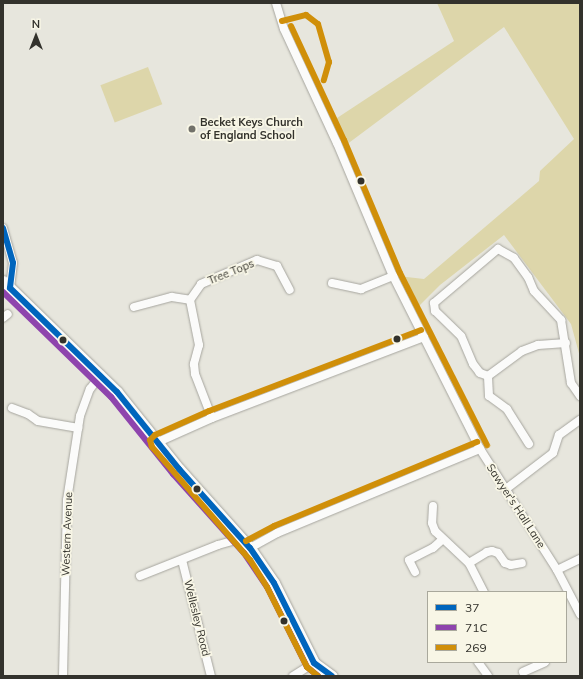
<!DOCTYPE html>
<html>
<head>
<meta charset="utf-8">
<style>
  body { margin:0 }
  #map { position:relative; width:583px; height:679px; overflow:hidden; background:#e7e6dd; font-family:Mulish,sans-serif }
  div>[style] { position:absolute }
  .green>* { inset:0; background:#ddd6aa; transform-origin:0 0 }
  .roads { filter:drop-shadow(0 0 1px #a6a59e) drop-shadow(0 0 1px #a6a59e) }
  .minor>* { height:8px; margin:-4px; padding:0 4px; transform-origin:4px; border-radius:4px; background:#fbfbfa }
  .major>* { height:11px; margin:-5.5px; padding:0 5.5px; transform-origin:5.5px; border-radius:5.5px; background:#fbfbfa }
  .bus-1>* { height:6px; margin:-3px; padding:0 3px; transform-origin:3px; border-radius:3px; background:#0065bd }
  .bus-2>* { height:6px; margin:-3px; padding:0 3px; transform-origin:3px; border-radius:3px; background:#8e44ad }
  .bus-3>* { height:6px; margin:-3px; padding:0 3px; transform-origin:3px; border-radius:3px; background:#d08f09 }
  .dots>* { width:11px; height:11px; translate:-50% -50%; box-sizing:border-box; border:2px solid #f8f6e6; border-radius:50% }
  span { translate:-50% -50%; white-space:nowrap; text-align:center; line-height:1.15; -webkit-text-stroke:3.5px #f8f6e6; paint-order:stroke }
  .poi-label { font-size:11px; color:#33322c; font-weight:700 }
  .left { translate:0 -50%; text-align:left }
  .street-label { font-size:11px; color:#33322c }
  .frame { position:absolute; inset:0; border:4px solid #33322c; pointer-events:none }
  .legend { position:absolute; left:427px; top:591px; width:140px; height:72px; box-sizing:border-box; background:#f8f6e6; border:1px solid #a9a89c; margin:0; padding:5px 7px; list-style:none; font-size:12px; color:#33322c }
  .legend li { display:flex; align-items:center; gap:8px; height:20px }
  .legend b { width:20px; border:1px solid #a9a89c }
  .north { position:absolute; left:16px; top:16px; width:40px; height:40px; -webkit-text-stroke:3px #f8f6e6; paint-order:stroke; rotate:0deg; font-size:11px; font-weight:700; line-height:16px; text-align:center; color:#33322c }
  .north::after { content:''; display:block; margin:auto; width:14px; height:18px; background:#33322c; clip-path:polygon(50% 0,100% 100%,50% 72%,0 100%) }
</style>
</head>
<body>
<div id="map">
  <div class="green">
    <i style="clip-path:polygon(437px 3px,580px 3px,580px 357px,571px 324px,504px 235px,440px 285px,417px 308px,398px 276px,424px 279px,539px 181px,540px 171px,574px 139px,504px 27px,346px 145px,334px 120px,454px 41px)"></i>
    <i style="left:148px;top:67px;width:40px;height:51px;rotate:69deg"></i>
  </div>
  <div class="roads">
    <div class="minor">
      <i style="left:276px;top:3px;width:27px;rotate:73deg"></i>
      <i style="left:284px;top:29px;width:126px;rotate:65.1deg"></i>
      <i style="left:337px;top:143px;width:144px;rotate:67.2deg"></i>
      <i style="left:393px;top:276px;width:194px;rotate:63.3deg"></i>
      <i style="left:480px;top:449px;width:143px;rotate:57.5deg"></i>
      <i style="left:557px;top:570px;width:50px;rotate:62.4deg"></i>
      <i style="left:3px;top:228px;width:36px;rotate:74deg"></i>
      <i style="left:13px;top:263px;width:25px;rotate:97deg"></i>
      <i style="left:332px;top:283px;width:30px;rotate:12deg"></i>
      <i style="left:361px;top:289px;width:35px;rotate:-22deg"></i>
      <i style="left:190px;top:300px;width:19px;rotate:-55deg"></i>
      <i style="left:201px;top:284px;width:61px;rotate:-23.2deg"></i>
      <i style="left:257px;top:260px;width:21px;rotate:17deg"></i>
      <i style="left:277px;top:266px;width:27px;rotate:62deg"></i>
      <i style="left:134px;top:307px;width:39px;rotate:-15deg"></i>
      <i style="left:172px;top:297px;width:18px;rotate:9deg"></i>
      <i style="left:190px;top:300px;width:46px;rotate:78.7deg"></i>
      <i style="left:199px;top:345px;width:20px;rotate:105deg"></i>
      <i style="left:194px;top:364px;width:10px;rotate:84deg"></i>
      <i style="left:195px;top:374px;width:47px;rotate:68.9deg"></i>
      <i style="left:3px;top:318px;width:6px;rotate:-39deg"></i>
      <i style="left:488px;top:376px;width:42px;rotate:-36.3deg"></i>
      <i style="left:522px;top:351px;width:17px;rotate:-21deg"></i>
      <i style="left:538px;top:345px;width:28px;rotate:-4deg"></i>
      <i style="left:12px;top:408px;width:17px;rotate:21deg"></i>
      <i style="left:28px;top:414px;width:12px;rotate:35deg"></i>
      <i style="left:38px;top:421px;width:41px;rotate:9.9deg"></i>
      <i style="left:158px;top:442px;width:59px;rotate:-24deg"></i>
      <i style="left:212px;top:418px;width:227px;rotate:-20.9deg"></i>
      <i style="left:529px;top:444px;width:41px;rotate:-122.2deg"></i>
      <i style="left:507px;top:409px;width:22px;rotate:-144deg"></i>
      <i style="left:489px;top:396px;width:20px;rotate:-93deg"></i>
      <i style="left:488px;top:376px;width:9px;rotate:-159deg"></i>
      <i style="left:480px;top:373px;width:11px;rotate:-128deg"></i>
      <i style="left:473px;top:364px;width:30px;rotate:-113deg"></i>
      <i style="left:461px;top:336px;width:36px;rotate:-136deg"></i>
      <i style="left:435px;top:311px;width:8px;rotate:-97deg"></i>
      <i style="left:434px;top:303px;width:84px;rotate:-40.2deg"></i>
      <i style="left:498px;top:249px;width:18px;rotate:29deg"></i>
      <i style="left:514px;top:258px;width:24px;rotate:54deg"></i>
      <i style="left:528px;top:277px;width:15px;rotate:67deg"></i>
      <i style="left:534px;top:291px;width:40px;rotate:47deg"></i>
      <i style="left:561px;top:320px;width:64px;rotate:81deg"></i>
      <i style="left:571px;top:383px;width:16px;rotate:55deg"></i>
      <i style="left:506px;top:489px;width:59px;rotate:-37.5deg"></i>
      <i style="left:553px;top:453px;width:19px;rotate:-72deg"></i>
      <i style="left:559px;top:435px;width:26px;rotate:-36deg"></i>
      <i style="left:433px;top:506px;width:17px;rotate:93deg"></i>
      <i style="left:432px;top:523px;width:9px;rotate:69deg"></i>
      <i style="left:435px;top:531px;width:47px;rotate:43.3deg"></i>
      <i style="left:469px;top:563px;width:33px;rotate:63deg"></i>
      <i style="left:250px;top:548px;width:31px;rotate:-29deg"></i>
      <i style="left:277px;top:533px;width:220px;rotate:-22.5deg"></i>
      <i style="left:182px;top:560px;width:120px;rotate:76deg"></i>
      <i style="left:469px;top:563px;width:21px;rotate:-31deg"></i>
      <i style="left:487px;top:552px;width:5px;rotate:-11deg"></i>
      <i style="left:492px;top:551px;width:6px;rotate:18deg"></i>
      <i style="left:498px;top:553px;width:12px;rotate:55deg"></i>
      <i style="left:505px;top:563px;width:6px;rotate:18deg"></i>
      <i style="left:511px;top:565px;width:11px;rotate:-10deg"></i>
      <i style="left:557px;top:570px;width:25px;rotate:-26deg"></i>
      <i style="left:415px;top:572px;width:13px;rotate:-117deg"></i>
      <i style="left:409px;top:560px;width:27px;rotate:-27deg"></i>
      <i style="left:433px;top:548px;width:13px;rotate:-42deg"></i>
      <i style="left:140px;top:576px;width:84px;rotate:-21.7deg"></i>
      <i style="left:218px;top:545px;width:25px;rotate:-16deg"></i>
      <i style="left:478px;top:662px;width:17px;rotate:54deg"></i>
      <i style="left:523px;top:672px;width:24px;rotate:-24deg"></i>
      <i style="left:63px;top:676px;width:176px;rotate:-88.7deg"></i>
      <i style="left:67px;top:500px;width:85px;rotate:-81.2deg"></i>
      <i style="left:80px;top:416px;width:29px;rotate:-70deg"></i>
      <i style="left:90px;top:389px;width:18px;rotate:-52deg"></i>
      <i style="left:293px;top:676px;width:25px;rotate:-32deg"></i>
    </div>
    <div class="major">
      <i style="left:3px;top:281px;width:159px;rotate:44.2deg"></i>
      <i style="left:117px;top:392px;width:99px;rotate:51.2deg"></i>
      <i style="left:179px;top:469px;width:106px;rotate:48.1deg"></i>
      <i style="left:250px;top:548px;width:42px;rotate:55.6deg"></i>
      <i style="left:274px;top:583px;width:89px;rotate:63.4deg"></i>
      <i style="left:314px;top:663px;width:22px;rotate:36deg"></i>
    </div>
  </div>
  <div class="bus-1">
    <i style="left:3px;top:228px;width:36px;rotate:74deg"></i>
    <i style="left:13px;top:263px;width:25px;rotate:97deg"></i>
    <i style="left:10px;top:288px;width:149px;rotate:44.2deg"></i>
    <i style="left:117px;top:392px;width:99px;rotate:51.2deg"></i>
    <i style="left:179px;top:469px;width:106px;rotate:48.1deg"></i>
    <i style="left:250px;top:548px;width:42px;rotate:55.6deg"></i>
    <i style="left:274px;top:583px;width:89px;rotate:63.4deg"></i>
    <i style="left:314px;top:663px;width:22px;rotate:36deg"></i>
  </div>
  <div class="bus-2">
    <i style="left:3px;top:292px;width:151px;rotate:44.2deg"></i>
    <i style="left:111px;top:397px;width:99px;rotate:51.2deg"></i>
    <i style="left:173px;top:474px;width:106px;rotate:48.1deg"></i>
    <i style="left:244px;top:553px;width:41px;rotate:55.9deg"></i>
    <i style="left:267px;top:587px;width:89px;rotate:63.4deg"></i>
    <i style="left:307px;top:667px;width:14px;rotate:39deg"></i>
  </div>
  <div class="bus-3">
    <i style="left:282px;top:21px;width:25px;rotate:-14deg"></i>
    <i style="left:306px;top:15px;width:15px;rotate:37deg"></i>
    <i style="left:318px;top:24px;width:40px;rotate:74deg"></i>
    <i style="left:329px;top:62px;width:19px;rotate:106deg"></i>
    <i style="left:291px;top:26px;width:126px;rotate:65.1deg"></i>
    <i style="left:344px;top:140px;width:144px;rotate:67.2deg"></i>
    <i style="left:400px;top:273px;width:193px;rotate:63.2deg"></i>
    <i style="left:246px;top:541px;width:32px;rotate:-28deg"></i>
    <i style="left:274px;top:526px;width:220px;rotate:-22.5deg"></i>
    <i style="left:318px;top:676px;width:14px;rotate:-141deg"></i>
    <i style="left:307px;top:667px;width:89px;rotate:-116.6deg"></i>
    <i style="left:267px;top:587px;width:32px;rotate:-122deg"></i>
    <i style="left:250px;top:560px;width:150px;rotate:-130.9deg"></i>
    <i style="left:152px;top:447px;width:7px;rotate:-106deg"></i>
    <i style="left:150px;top:440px;width:7px;rotate:-45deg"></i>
    <i style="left:155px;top:435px;width:59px;rotate:-24deg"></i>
    <i style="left:209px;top:411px;width:227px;rotate:-20.9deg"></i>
  </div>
  <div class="dots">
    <i style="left:192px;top:129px;background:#72716a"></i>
    <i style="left:361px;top:181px;background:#33322c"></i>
    <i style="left:397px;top:339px;background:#33322c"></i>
    <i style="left:63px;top:340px;background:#33322c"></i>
    <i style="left:197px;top:489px;background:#33322c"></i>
    <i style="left:284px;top:621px;background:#33322c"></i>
  </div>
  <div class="poi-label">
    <span class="left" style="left:200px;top:129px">Becket Keys Church<br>of England School</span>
  </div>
  <div class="street-label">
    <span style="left:231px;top:272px;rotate:-22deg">Tree Tops</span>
    <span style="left:516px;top:506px;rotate:57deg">Sawyer's Hall Lane</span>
    <span style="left:67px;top:534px;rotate:-88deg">Western Avenue</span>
    <span style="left:197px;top:618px;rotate:76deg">Wellesley Road</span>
  </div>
  <div class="frame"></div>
  <ul class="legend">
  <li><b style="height:5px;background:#0065bd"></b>37</li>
  <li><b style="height:5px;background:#8e44ad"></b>71C</li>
  <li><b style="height:5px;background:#d08f09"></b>269</li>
  </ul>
  <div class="north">N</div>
</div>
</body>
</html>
